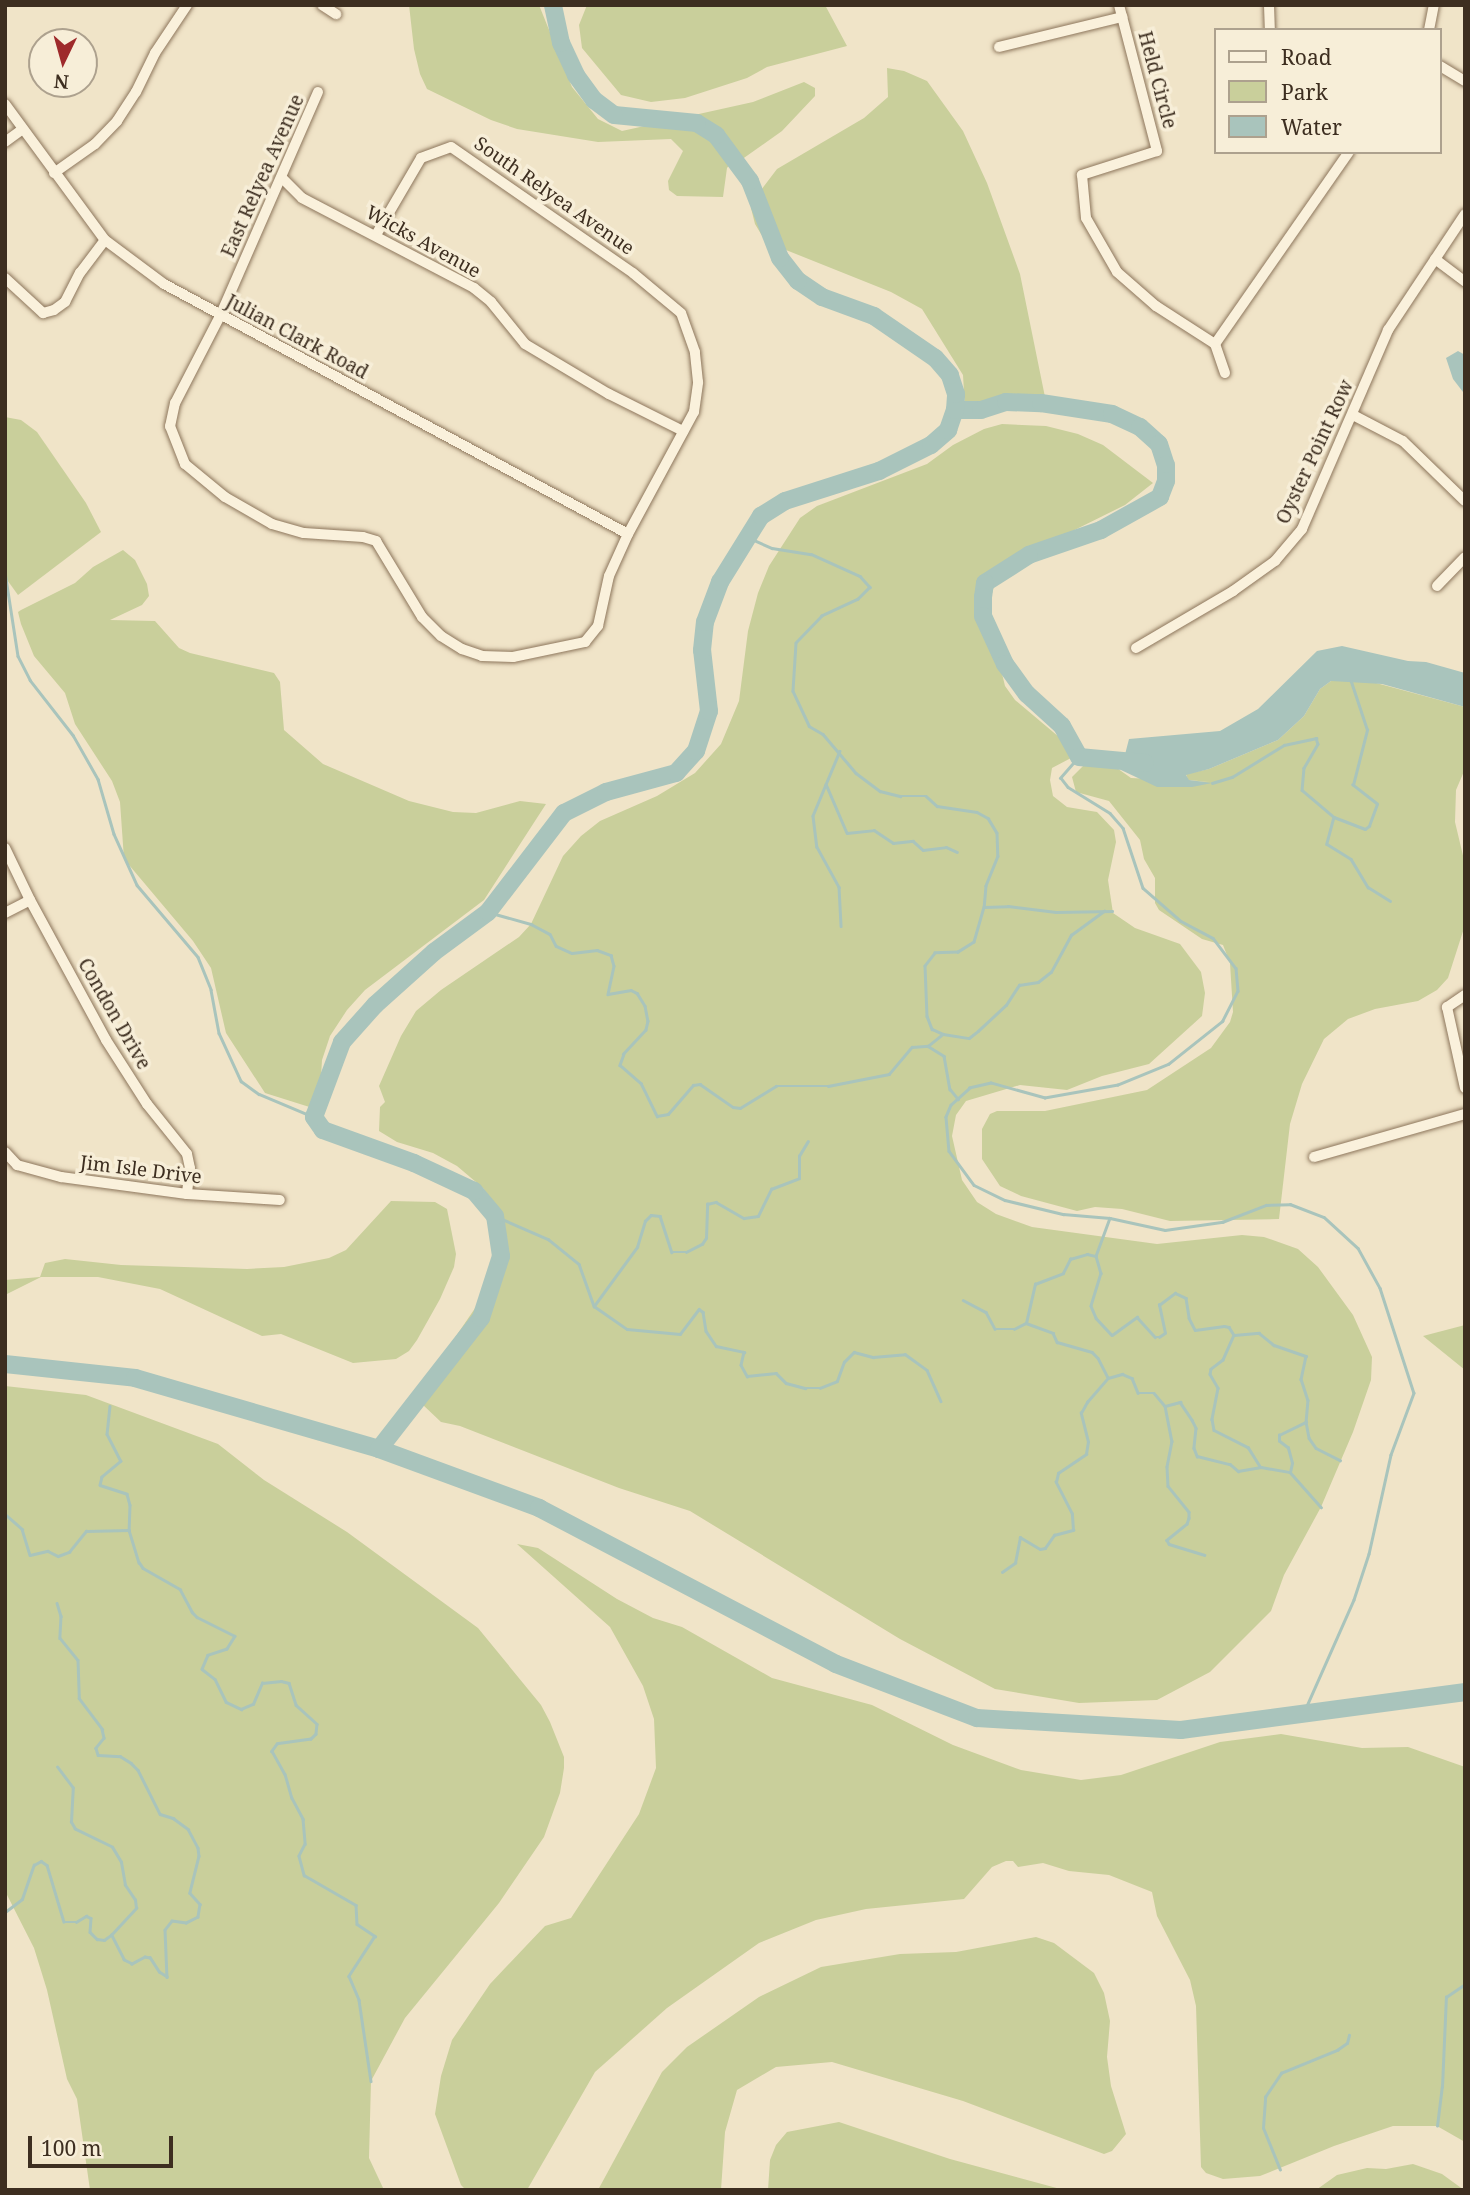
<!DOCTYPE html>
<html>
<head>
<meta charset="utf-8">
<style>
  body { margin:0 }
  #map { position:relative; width:1470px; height:2195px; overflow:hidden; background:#f0e4c8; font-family:"Noto Serif",serif }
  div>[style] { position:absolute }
  .green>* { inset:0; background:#c9cf9b }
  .water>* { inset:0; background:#a9c4bc }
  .stream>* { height:2.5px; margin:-1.25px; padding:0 1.25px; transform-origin:1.25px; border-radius:1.25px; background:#a9c4bc }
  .river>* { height:18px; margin:-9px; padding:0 9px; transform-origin:9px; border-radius:9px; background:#a9c4bc }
  .roads { filter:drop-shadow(0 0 2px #8d765c) drop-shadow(0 0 2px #8d765c) }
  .minor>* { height:10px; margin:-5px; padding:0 5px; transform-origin:5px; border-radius:5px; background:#faf1dc }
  span { translate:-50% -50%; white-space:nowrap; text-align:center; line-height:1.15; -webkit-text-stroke:7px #f7eed8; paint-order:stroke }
  .street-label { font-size:19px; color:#3d2e20 }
  .frame { position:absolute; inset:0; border:7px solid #3d2e20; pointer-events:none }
  .legend { position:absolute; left:1214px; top:28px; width:228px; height:126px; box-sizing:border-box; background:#f7eed8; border:2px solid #ada18e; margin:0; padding:9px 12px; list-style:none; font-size:21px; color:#3d2e20 }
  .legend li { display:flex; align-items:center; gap:14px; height:35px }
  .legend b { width:35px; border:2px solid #ada18e }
  .north { position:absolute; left:28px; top:28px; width:70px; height:70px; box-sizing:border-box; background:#f7eed8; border:2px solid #ada18e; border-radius:50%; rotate:185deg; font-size:19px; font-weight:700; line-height:28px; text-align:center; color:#3d2e20 }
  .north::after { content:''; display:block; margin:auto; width:24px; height:32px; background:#9e2a2b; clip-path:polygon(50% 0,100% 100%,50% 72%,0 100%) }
  .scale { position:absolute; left:28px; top:2136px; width:145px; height:32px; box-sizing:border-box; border:4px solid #3d2e20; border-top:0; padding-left:9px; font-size:21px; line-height:24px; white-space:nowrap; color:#3d2e20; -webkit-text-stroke:5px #f7eed8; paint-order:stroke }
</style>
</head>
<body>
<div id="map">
  <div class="green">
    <i style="clip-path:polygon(409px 5px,539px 5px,572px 87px,598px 119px,622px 131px,753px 102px,804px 82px,815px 88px,815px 96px,782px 131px,741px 160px,731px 163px,727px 168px,723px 197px,677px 196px,669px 190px,668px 181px,683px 151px,671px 139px,598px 142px,517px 129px,491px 120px,427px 89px,420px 74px,414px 49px)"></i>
    <i style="clip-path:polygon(587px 5px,825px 5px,847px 46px,767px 67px,747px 78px,685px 98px,651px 102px,621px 95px,582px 48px,579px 25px)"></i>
    <i style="clip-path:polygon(887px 68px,904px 71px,927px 81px,963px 131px,987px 183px,1020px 274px,1045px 397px,995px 399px,965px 409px,963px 375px,922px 309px,891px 292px,776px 246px,761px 234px,755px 224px,751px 208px,755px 198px,777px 169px,864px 118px,888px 97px)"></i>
    <i style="clip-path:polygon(5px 417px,21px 420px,37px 432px,86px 503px,101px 532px,18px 595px,5px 577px)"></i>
    <i style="clip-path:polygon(1002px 424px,1046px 426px,1078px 434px,1103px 445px,1153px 483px,1125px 505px,1010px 562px,994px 586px,987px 612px,1005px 686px,1015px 700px,1072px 748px,1071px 758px,1052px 768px,1050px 780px,1053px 796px,1067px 807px,1097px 812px,1114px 830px,1116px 842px,1108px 880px,1113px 913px,1135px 928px,1180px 944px,1201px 972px,1205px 993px,1202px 1016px,1149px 1064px,1102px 1076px,1067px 1090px,1020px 1085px,966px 1101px,956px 1115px,952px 1136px,962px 1180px,977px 1202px,996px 1214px,1032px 1227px,1157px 1244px,1242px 1235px,1264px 1237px,1298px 1249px,1318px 1267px,1353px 1315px,1372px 1357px,1371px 1380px,1353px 1432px,1321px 1507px,1284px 1575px,1271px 1611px,1210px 1672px,1157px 1700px,1079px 1703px,995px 1689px,900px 1639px,690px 1511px,619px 1488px,460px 1426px,441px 1422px,422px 1404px,422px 1397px,431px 1373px,484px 1295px,490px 1280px,501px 1240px,500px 1212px,483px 1188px,457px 1166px,433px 1153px,397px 1142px,379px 1131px,380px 1107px,385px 1102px,379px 1086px,401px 1036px,416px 1011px,441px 990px,519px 937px,531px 924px,563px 856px,581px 836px,600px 821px,657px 796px,695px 773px,721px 744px,739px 701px,748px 631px,758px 593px,769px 566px,800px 518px,817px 506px,927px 464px,953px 445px,984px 429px)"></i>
    <i style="clip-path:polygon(123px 550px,135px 560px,147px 584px,149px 596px,142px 605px,110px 620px,155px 621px,179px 648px,190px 653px,274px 673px,280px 682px,284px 730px,323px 764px,409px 801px,453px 812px,476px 813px,520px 801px,546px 804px,484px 900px,365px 990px,347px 1010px,330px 1036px,322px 1060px,319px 1110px,265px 1093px,226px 1033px,211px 968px,193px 941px,124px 859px,120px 802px,112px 781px,75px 724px,65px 693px,34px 656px,21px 624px,18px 612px,21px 610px,75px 583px,93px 567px)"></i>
    <i style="clip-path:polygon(1365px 680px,1465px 707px,1465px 769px,1456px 790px,1455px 822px,1465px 864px,1465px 925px,1448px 978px,1437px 990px,1418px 1001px,1375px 1009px,1348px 1019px,1324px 1039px,1302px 1084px,1290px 1124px,1279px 1219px,1170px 1221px,1122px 1209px,1095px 1207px,1077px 1211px,1021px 1196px,1000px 1186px,982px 1159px,982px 1129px,990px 1114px,997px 1111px,1045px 1111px,1147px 1090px,1211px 1048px,1230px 1022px,1233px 1012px,1230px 963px,1223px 945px,1202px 939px,1159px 910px,1155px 903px,1155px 878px,1144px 859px,1140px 840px,1109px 801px,1076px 792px,1072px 777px,1084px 765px,1095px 762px,1114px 766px,1131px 778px,1209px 782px,1188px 780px,1186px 774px,1209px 769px,1278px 740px,1304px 716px,1320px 689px,1331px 681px)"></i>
    <i style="clip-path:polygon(391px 1201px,435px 1202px,447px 1209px,456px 1254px,454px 1267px,440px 1299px,417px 1340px,409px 1351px,396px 1359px,353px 1363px,281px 1334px,262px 1336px,160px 1289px,98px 1277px,41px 1277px,5px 1295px,5px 1280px,40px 1277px,45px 1263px,65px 1259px,121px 1265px,247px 1269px,284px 1267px,329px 1258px,346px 1250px)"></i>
    <i style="clip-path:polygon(1465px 1325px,1465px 1370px,1423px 1336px)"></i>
    <i style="clip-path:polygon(5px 1386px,86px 1395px,218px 1444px,264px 1480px,347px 1532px,478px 1628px,541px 1705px,550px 1722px,564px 1757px,564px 1768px,560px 1793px,544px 1837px,499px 1903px,405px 2018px,371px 2081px,369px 2158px,384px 2190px,90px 2190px,77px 2099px,67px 2079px,47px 1990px,34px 1948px,5px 1891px)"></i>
    <i style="clip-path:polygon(517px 1544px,538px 1548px,617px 1599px,653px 1618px,682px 1627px,772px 1678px,872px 1705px,953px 1745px,1021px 1770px,1081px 1780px,1121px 1775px,1220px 1742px,1281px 1734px,1362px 1748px,1408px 1747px,1465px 1767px,1465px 2142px,1437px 2126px,1393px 2126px,1334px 2146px,1260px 2176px,1223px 2179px,1206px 2173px,1201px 2167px,1196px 2006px,1190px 1980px,1157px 1916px,1152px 1892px,1109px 1875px,1069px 1871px,1043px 1863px,1018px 1867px,1013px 1861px,1006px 1861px,992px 1867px,964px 1899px,866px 1909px,816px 1920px,759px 1943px,667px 2008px,595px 2072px,527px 2190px,466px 2190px,461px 2185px,435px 2114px,441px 2076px,452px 2040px,490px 1984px,525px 1947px,545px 1926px,571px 1918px,639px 1814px,656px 1768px,654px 1719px,643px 1686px,610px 1627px)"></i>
    <i style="clip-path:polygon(1036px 1937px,1054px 1943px,1094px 1973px,1104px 1993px,1110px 2021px,1107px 2057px,1111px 2086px,1126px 2134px,1112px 2151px,1104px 2154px,963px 2101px,832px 2062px,776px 2067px,737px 2090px,725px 2132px,721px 2190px,598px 2190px,662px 2072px,687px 2047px,759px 1997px,821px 1967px,900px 1954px,956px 1952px)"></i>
    <i style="clip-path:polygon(839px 2122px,950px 2159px,1064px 2190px,768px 2190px,770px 2160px,776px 2145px,787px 2132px)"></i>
    <i style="clip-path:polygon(1413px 2164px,1442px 2174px,1464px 2190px,1316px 2190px,1337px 2175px,1367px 2168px,1386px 2169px)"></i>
  </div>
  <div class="water">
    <i style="clip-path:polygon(1458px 351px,1465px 355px,1463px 392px,1453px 379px,1446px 358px)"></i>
    <i style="clip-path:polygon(1342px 646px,1408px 661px,1426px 662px,1465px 673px,1465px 707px,1382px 684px,1331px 681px,1320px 689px,1304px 716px,1278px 740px,1209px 769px,1186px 775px,1189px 780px,1212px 783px,1192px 787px,1157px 787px,1121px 770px,1129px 739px,1220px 731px,1258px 709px,1317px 651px)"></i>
  </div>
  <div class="stream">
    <i style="left:747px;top:537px;width:27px;rotate:24deg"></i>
    <i style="left:772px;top:548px;width:39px;rotate:9deg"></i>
    <i style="left:811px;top:554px;width:54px;rotate:24.2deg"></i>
    <i style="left:860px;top:576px;width:15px;rotate:48deg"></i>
    <i style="left:870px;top:587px;width:17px;rotate:135deg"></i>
    <i style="left:858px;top:599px;width:40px;rotate:155deg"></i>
    <i style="left:822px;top:616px;width:37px;rotate:134deg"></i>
    <i style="left:796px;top:643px;width:48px;rotate:93.6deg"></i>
    <i style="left:793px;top:691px;width:38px;rotate:65deg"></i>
    <i style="left:809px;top:726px;width:16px;rotate:30deg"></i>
    <i style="left:823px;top:734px;width:51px;rotate:49.8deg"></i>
    <i style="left:856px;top:773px;width:30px;rotate:37deg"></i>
    <i style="left:880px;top:791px;width:21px;rotate:14deg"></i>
    <i style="left:900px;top:796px;width:26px"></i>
    <i style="left:926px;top:796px;width:15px;rotate:42deg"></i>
    <i style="left:937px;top:806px;width:40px;rotate:8.5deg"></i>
    <i style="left:977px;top:812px;width:13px;rotate:29deg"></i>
    <i style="left:988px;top:818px;width:17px;rotate:59deg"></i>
    <i style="left:997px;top:833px;width:23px;rotate:88deg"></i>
    <i style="left:998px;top:856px;width:32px;rotate:112deg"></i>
    <i style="left:986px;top:886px;width:21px;rotate:95deg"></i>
    <i style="left:984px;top:907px;width:36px;rotate:106deg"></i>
    <i style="left:974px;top:942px;width:19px;rotate:148deg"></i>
    <i style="left:958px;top:952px;width:23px;rotate:178deg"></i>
    <i style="left:935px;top:953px;width:16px;rotate:128deg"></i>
    <i style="left:925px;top:966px;width:50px;rotate:87.7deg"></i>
    <i style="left:927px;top:1016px;width:14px;rotate:69deg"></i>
    <i style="left:932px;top:1029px;width:12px;rotate:24deg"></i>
    <i style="left:943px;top:1034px;width:26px;rotate:9deg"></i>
    <i style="left:969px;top:1038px;width:11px;rotate:-38deg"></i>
    <i style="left:978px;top:1031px;width:38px;rotate:-43deg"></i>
    <i style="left:1006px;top:1005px;width:24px;rotate:-57deg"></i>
    <i style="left:1019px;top:985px;width:19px;rotate:-9deg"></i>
    <i style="left:1038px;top:982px;width:16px;rotate:-38deg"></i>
    <i style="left:1051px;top:972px;width:42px;rotate:-61.6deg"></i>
    <i style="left:1071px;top:935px;width:41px;rotate:-36deg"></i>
    <i style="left:5px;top:572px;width:85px;rotate:81.2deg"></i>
    <i style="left:18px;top:656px;width:27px;rotate:63deg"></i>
    <i style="left:30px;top:680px;width:70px;rotate:52deg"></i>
    <i style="left:73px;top:735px;width:51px;rotate:60.4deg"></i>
    <i style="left:98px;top:779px;width:57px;rotate:73.8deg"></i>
    <i style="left:114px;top:834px;width:56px;rotate:65.7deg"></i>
    <i style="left:137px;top:885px;width:94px;rotate:49.7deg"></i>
    <i style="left:198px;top:957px;width:35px;rotate:68deg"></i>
    <i style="left:211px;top:990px;width:44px;rotate:79.5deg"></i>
    <i style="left:219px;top:1033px;width:53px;rotate:65.4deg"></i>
    <i style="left:241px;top:1081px;width:22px;rotate:36deg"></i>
    <i style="left:259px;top:1094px;width:60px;rotate:22.7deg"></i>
    <i style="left:840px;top:751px;width:70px;rotate:112.6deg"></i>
    <i style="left:813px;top:816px;width:31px;rotate:83deg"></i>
    <i style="left:817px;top:847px;width:46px;rotate:61.2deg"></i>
    <i style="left:839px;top:887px;width:39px;rotate:87deg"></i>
    <i style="left:1079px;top:757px;width:28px;rotate:131deg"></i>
    <i style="left:1061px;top:778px;width:11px;rotate:52deg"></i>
    <i style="left:1068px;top:787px;width:49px;rotate:31.8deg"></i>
    <i style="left:1110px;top:813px;width:20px;rotate:49deg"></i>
    <i style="left:1123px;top:828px;width:63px;rotate:71.6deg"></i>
    <i style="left:1143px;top:888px;width:50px;rotate:41deg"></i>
    <i style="left:1181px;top:921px;width:36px;rotate:28deg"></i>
    <i style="left:1213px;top:938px;width:38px;rotate:53deg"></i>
    <i style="left:1236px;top:968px;width:23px;rotate:85deg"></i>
    <i style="left:1238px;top:991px;width:34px;rotate:117deg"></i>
    <i style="left:1223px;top:1021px;width:69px;rotate:141.5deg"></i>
    <i style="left:1169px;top:1064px;width:55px;rotate:157.6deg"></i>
    <i style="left:1118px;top:1085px;width:74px;rotate:169.9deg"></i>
    <i style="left:1045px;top:1098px;width:56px;rotate:-164.5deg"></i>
    <i style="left:991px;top:1083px;width:22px;rotate:167deg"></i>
    <i style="left:970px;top:1088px;width:25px;rotate:138deg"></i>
    <i style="left:951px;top:1105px;width:13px;rotate:113deg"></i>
    <i style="left:946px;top:1117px;width:34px;rotate:85deg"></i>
    <i style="left:949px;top:1151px;width:42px;rotate:53.7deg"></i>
    <i style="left:974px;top:1185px;width:34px;rotate:26deg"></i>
    <i style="left:1005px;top:1200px;width:60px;rotate:13.6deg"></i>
    <i style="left:1063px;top:1214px;width:47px;rotate:4.9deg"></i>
    <i style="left:1110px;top:1218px;width:56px;rotate:12.3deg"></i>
    <i style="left:1165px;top:1230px;width:58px;rotate:-8deg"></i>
    <i style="left:1222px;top:1222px;width:47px;rotate:-21.1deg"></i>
    <i style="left:1266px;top:1205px;width:24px;rotate:-2deg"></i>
    <i style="left:1290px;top:1204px;width:36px;rotate:21deg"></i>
    <i style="left:1324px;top:1217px;width:46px;rotate:42.4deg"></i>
    <i style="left:1358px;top:1248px;width:46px;rotate:61.2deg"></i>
    <i style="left:1380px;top:1288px;width:110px;rotate:72.1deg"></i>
    <i style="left:1414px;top:1393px;width:66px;rotate:110.4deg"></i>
    <i style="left:1391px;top:1455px;width:101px;rotate:102.5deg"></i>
    <i style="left:1369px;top:1554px;width:48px;rotate:108.1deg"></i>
    <i style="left:1354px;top:1600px;width:126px;rotate:113.9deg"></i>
    <i style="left:1212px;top:783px;width:21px;rotate:-17deg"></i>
    <i style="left:1232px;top:777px;width:61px;rotate:-31.6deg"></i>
    <i style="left:1284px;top:745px;width:33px;rotate:-12deg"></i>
    <i style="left:1316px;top:738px;width:6px;rotate:72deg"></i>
    <i style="left:1318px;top:744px;width:28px;rotate:120deg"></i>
    <i style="left:1304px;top:768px;width:22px;rotate:95deg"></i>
    <i style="left:1302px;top:790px;width:42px;rotate:40.2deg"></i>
    <i style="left:1334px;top:817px;width:33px;rotate:21deg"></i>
    <i style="left:1365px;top:829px;width:5px;rotate:-37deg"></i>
    <i style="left:1369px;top:826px;width:23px;rotate:-70deg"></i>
    <i style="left:1377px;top:804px;width:31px;rotate:-142deg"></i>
    <i style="left:1353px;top:785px;width:57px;rotate:-75.7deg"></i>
    <i style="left:1367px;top:730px;width:51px;rotate:-108.4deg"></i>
    <i style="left:826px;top:784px;width:53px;rotate:66.8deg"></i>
    <i style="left:847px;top:833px;width:27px;rotate:-6deg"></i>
    <i style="left:874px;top:830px;width:23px;rotate:34deg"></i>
    <i style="left:893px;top:843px;width:20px;rotate:-6deg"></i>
    <i style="left:913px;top:841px;width:13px;rotate:42deg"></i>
    <i style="left:923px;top:850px;width:23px;rotate:-7deg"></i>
    <i style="left:946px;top:847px;width:12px;rotate:24deg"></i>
    <i style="left:1334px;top:817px;width:28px;rotate:105deg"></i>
    <i style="left:1327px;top:844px;width:28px;rotate:32deg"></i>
    <i style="left:1351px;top:859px;width:33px;rotate:59deg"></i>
    <i style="left:1368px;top:887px;width:26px;rotate:32deg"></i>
    <i style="left:984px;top:907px;width:24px;rotate:-2deg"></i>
    <i style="left:1008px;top:906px;width:48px;rotate:7.1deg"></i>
    <i style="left:1056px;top:912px;width:56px;rotate:-1deg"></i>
    <i style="left:488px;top:912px;width:45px;rotate:15.6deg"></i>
    <i style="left:531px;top:924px;width:21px;rotate:28deg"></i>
    <i style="left:550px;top:934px;width:13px;rotate:63deg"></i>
    <i style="left:556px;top:946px;width:17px;rotate:24deg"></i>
    <i style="left:572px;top:953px;width:25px;rotate:-7deg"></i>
    <i style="left:597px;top:950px;width:15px;rotate:20deg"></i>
    <i style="left:611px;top:955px;width:11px;rotate:75deg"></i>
    <i style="left:614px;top:966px;width:29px;rotate:102deg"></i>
    <i style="left:608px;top:994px;width:23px;rotate:-10deg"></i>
    <i style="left:631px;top:990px;width:7px;rotate:27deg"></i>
    <i style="left:637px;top:993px;width:15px;rotate:58deg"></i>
    <i style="left:645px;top:1006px;width:15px;rotate:79deg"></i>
    <i style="left:648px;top:1021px;width:9px;rotate:103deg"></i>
    <i style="left:646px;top:1030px;width:33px;rotate:133deg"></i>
    <i style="left:624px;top:1054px;width:12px;rotate:110deg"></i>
    <i style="left:620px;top:1065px;width:28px;rotate:41deg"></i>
    <i style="left:641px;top:1083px;width:37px;rotate:64deg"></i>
    <i style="left:657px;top:1116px;width:11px;rotate:-10deg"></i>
    <i style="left:668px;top:1114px;width:38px;rotate:-49deg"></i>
    <i style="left:693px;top:1085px;width:7px;rotate:-8deg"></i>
    <i style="left:700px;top:1084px;width:40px;rotate:34.9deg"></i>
    <i style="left:733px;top:1107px;width:7px;rotate:8deg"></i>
    <i style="left:740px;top:1108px;width:42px;rotate:-31.4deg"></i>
    <i style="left:776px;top:1086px;width:52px"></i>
    <i style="left:828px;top:1086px;width:62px;rotate:-11.1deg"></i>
    <i style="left:889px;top:1074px;width:35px;rotate:-50deg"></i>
    <i style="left:912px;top:1047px;width:16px;rotate:-4deg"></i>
    <i style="left:928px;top:1046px;width:19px;rotate:-39deg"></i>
    <i style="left:928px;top:1046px;width:19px;rotate:32deg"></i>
    <i style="left:944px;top:1056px;width:34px;rotate:80deg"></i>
    <i style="left:950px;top:1089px;width:13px;rotate:51deg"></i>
    <i style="left:495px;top:1216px;width:58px;rotate:23.5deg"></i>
    <i style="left:548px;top:1239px;width:40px;rotate:39deg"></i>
    <i style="left:579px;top:1264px;width:45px;rotate:70.3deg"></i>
    <i style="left:594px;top:1306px;width:40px;rotate:34.9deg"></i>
    <i style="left:627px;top:1329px;width:53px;rotate:5.4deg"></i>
    <i style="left:680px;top:1334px;width:31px;rotate:-53deg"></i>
    <i style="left:699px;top:1309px;width:5px;rotate:37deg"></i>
    <i style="left:703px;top:1312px;width:19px;rotate:81deg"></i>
    <i style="left:706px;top:1331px;width:18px;rotate:56deg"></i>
    <i style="left:716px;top:1346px;width:29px;rotate:12deg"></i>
    <i style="left:744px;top:1352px;width:13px;rotate:103deg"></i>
    <i style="left:741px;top:1365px;width:13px;rotate:61deg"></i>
    <i style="left:747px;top:1376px;width:29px;rotate:-6deg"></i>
    <i style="left:776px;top:1373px;width:14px;rotate:45deg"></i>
    <i style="left:786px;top:1383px;width:20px;rotate:15deg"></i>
    <i style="left:805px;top:1388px;width:15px"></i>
    <i style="left:820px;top:1388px;width:18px;rotate:-22deg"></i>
    <i style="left:837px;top:1381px;width:20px;rotate:-70deg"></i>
    <i style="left:844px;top:1362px;width:14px;rotate:-45deg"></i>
    <i style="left:854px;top:1352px;width:20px;rotate:15deg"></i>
    <i style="left:873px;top:1357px;width:32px;rotate:-5deg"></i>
    <i style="left:905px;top:1354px;width:27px;rotate:36deg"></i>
    <i style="left:927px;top:1370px;width:34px;rotate:66deg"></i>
    <i style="left:1110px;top:1218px;width:40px;rotate:110.2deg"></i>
    <i style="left:1096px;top:1256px;width:18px;rotate:74deg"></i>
    <i style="left:1101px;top:1273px;width:34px;rotate:107deg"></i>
    <i style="left:1091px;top:1306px;width:13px;rotate:67deg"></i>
    <i style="left:1096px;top:1318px;width:23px;rotate:47deg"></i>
    <i style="left:1112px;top:1335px;width:31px;rotate:-36deg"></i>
    <i style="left:1137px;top:1317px;width:27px;rotate:48deg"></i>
    <i style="left:1155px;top:1337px;width:4px"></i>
    <i style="left:1159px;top:1337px;width:7px;rotate:-34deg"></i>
    <i style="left:1165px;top:1333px;width:29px;rotate:-102deg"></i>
    <i style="left:1159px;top:1305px;width:20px;rotate:-37deg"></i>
    <i style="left:1175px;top:1293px;width:12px;rotate:24deg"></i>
    <i style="left:1186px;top:1298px;width:20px;rotate:81deg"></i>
    <i style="left:1189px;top:1318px;width:13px;rotate:63deg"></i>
    <i style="left:1195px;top:1330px;width:29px;rotate:-8deg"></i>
    <i style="left:1224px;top:1326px;width:5px;rotate:11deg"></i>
    <i style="left:1229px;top:1327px;width:9px;rotate:58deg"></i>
    <i style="left:963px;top:1300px;width:26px;rotate:28deg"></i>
    <i style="left:986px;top:1312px;width:19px;rotate:62deg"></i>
    <i style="left:995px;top:1329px;width:19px"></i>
    <i style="left:1014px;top:1329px;width:13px;rotate:-27deg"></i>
    <i style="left:594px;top:1306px;width:73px;rotate:-53.9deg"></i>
    <i style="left:637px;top:1247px;width:27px;rotate:-73deg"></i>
    <i style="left:645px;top:1221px;width:8px;rotate:-45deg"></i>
    <i style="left:651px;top:1215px;width:9px;rotate:6deg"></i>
    <i style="left:660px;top:1216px;width:38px;rotate:72deg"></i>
    <i style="left:672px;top:1252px;width:14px"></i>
    <i style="left:686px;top:1252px;width:18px;rotate:-27deg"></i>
    <i style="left:702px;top:1244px;width:7px;rotate:-56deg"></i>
    <i style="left:706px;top:1238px;width:34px;rotate:-88deg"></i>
    <i style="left:707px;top:1204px;width:9px;rotate:-13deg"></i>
    <i style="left:716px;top:1202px;width:32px;rotate:30deg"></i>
    <i style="left:744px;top:1218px;width:14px;rotate:-8deg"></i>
    <i style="left:758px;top:1216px;width:30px;rotate:-64deg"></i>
    <i style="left:771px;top:1189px;width:30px;rotate:-21deg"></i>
    <i style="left:799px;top:1178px;width:22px;rotate:-90deg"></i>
    <i style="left:799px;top:1156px;width:17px;rotate:-59deg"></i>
    <i style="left:1026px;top:1323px;width:40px;rotate:-77deg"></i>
    <i style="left:1035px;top:1284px;width:30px;rotate:-21deg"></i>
    <i style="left:1063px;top:1273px;width:16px;rotate:-63deg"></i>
    <i style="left:1070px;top:1259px;width:18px;rotate:-16deg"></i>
    <i style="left:1087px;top:1254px;width:9px;rotate:13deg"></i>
    <i style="left:1026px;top:1323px;width:29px;rotate:20deg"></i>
    <i style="left:1053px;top:1333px;width:10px;rotate:66deg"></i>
    <i style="left:1057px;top:1342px;width:36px;rotate:16deg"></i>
    <i style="left:1092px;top:1352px;width:8px;rotate:45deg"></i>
    <i style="left:1098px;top:1358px;width:22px;rotate:63deg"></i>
    <i style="left:1234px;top:1335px;width:25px;rotate:-5deg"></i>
    <i style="left:1259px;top:1333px;width:19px;rotate:39deg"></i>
    <i style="left:1274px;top:1345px;width:34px;rotate:19deg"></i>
    <i style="left:1306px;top:1356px;width:24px;rotate:102deg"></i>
    <i style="left:1301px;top:1379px;width:22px;rotate:72deg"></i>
    <i style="left:1308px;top:1400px;width:22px;rotate:95deg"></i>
    <i style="left:1306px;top:1422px;width:16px;rotate:79deg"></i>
    <i style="left:1309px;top:1438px;width:12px;rotate:55deg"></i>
    <i style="left:1316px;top:1448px;width:27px;rotate:27deg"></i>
    <i style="left:1234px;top:1335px;width:27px;rotate:114deg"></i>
    <i style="left:1223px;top:1360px;width:15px;rotate:143deg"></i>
    <i style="left:1211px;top:1369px;width:5px;rotate:101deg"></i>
    <i style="left:1210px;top:1374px;width:16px;rotate:60deg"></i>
    <i style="left:1218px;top:1388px;width:32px;rotate:101deg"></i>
    <i style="left:1212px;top:1419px;width:11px;rotate:80deg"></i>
    <i style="left:1214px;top:1430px;width:38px;rotate:27deg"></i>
    <i style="left:1248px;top:1447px;width:22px;rotate:58deg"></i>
    <i style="left:110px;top:1406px;width:28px;rotate:96deg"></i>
    <i style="left:107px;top:1434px;width:30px;rotate:63deg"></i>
    <i style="left:121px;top:1461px;width:25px;rotate:140deg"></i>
    <i style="left:102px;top:1477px;width:8px;rotate:104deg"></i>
    <i style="left:100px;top:1485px;width:28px;rotate:18deg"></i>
    <i style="left:127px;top:1494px;width:11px;rotate:75deg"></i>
    <i style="left:130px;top:1505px;width:25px;rotate:92deg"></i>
    <i style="left:129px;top:1530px;width:34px;rotate:73deg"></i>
    <i style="left:139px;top:1562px;width:7px;rotate:56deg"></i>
    <i style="left:143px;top:1568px;width:43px;rotate:29.6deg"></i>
    <i style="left:180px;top:1589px;width:26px;rotate:62deg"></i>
    <i style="left:192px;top:1612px;width:7px;rotate:45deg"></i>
    <i style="left:197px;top:1617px;width:42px;rotate:26.6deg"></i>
    <i style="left:235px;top:1636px;width:15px;rotate:122deg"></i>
    <i style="left:227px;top:1649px;width:20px;rotate:162deg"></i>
    <i style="left:208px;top:1655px;width:15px;rotate:113deg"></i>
    <i style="left:202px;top:1669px;width:16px;rotate:38deg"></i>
    <i style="left:215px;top:1679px;width:25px;rotate:64deg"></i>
    <i style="left:226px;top:1702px;width:17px;rotate:25deg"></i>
    <i style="left:241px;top:1709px;width:13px;rotate:-23deg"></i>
    <i style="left:253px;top:1704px;width:23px;rotate:-67deg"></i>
    <i style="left:262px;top:1683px;width:19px;rotate:-6deg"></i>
    <i style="left:281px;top:1681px;width:8px;rotate:14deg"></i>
    <i style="left:289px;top:1683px;width:23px;rotate:72deg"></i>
    <i style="left:296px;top:1705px;width:28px;rotate:42deg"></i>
    <i style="left:317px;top:1724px;width:10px;rotate:96deg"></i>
    <i style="left:316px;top:1734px;width:7px;rotate:135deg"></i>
    <i style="left:311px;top:1739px;width:34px;rotate:172deg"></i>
    <i style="left:277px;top:1744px;width:9px;rotate:126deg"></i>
    <i style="left:272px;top:1751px;width:26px;rotate:61deg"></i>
    <i style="left:285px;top:1774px;width:25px;rotate:74deg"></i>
    <i style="left:292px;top:1798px;width:24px;rotate:62deg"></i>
    <i style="left:303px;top:1819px;width:25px;rotate:85deg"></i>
    <i style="left:305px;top:1844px;width:13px;rotate:117deg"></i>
    <i style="left:299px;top:1856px;width:20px;rotate:75deg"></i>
    <i style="left:304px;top:1875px;width:60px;rotate:30deg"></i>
    <i style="left:356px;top:1905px;width:19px;rotate:87deg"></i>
    <i style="left:357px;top:1924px;width:22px;rotate:34deg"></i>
    <i style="left:375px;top:1936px;width:48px;rotate:123deg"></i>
    <i style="left:349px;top:1976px;width:26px;rotate:67deg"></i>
    <i style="left:359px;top:2000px;width:82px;rotate:81.6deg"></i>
    <i style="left:1165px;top:1406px;width:16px;rotate:-15deg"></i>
    <i style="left:1180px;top:1402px;width:22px;rotate:56deg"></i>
    <i style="left:1192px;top:1420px;width:9px;rotate:63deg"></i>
    <i style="left:1196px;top:1428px;width:20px;rotate:96deg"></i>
    <i style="left:1194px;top:1448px;width:9px;rotate:69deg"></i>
    <i style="left:1197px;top:1456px;width:34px;rotate:14deg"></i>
    <i style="left:1230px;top:1464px;width:11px;rotate:41deg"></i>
    <i style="left:1238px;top:1471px;width:23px;rotate:-10deg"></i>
    <i style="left:1261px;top:1467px;width:29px;rotate:10deg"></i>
    <i style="left:1290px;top:1472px;width:47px;rotate:48.5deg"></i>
    <i style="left:1290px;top:1472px;width:9px;rotate:-77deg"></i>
    <i style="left:1292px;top:1463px;width:16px;rotate:-105deg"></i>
    <i style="left:1288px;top:1448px;width:11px;rotate:-142deg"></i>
    <i style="left:1279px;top:1441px;width:6px;rotate:-90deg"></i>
    <i style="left:1279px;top:1435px;width:30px;rotate:-26deg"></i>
    <i style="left:5px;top:1514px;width:23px;rotate:41deg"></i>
    <i style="left:22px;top:1529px;width:27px;rotate:73deg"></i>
    <i style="left:30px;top:1555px;width:18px;rotate:-13deg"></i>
    <i style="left:48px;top:1551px;width:11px;rotate:27deg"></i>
    <i style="left:58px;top:1556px;width:12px;rotate:-20deg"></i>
    <i style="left:69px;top:1552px;width:27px;rotate:-51deg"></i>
    <i style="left:86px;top:1531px;width:43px;rotate:-1.3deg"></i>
    <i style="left:1002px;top:1572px;width:16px;rotate:-35deg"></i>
    <i style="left:1015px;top:1563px;width:26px;rotate:-79deg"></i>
    <i style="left:1020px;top:1537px;width:23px;rotate:31deg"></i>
    <i style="left:1040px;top:1549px;width:5px;rotate:-11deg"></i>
    <i style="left:1045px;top:1548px;width:16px;rotate:-55deg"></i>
    <i style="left:1054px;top:1535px;width:20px;rotate:-15deg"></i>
    <i style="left:1073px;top:1530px;width:16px;rotate:-94deg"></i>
    <i style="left:1072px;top:1514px;width:36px;rotate:-117deg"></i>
    <i style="left:1056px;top:1482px;width:9px;rotate:-77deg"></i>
    <i style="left:1058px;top:1473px;width:34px;rotate:-34deg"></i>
    <i style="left:1086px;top:1454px;width:12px;rotate:-81deg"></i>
    <i style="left:1088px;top:1442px;width:30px;rotate:-104deg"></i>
    <i style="left:1081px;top:1413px;width:13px;rotate:-61deg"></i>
    <i style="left:1087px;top:1402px;width:32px;rotate:-49deg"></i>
    <i style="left:1108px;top:1378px;width:15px;rotate:-16deg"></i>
    <i style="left:1122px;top:1374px;width:11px;rotate:22deg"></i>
    <i style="left:1132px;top:1378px;width:16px;rotate:68deg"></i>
    <i style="left:1138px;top:1393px;width:16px"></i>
    <i style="left:1154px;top:1393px;width:17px;rotate:50deg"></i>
    <i style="left:1165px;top:1406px;width:36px;rotate:79deg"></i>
    <i style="left:1172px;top:1441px;width:26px;rotate:101deg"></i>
    <i style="left:1167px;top:1467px;width:19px;rotate:87deg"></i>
    <i style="left:1168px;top:1486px;width:33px;rotate:51deg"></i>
    <i style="left:1189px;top:1512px;width:6px;rotate:90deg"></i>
    <i style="left:1189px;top:1518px;width:6px;rotate:108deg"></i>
    <i style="left:1187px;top:1524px;width:26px;rotate:141deg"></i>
    <i style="left:1167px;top:1540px;width:4px;rotate:63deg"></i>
    <i style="left:1169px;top:1544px;width:37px;rotate:17deg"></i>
    <i style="left:57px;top:1603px;width:14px;rotate:73deg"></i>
    <i style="left:61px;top:1616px;width:22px;rotate:93deg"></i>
    <i style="left:60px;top:1638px;width:28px;rotate:51deg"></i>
    <i style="left:78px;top:1660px;width:38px;rotate:88deg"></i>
    <i style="left:79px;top:1698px;width:39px;rotate:53deg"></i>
    <i style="left:102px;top:1729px;width:9px;rotate:77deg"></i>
    <i style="left:104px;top:1738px;width:13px;rotate:129deg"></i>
    <i style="left:96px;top:1748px;width:7px;rotate:74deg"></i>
    <i style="left:98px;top:1755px;width:22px;rotate:3deg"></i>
    <i style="left:120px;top:1756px;width:13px;rotate:32deg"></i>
    <i style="left:131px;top:1763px;width:10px;rotate:45deg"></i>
    <i style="left:138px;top:1770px;width:49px;rotate:63.4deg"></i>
    <i style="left:160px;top:1814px;width:14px;rotate:17deg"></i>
    <i style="left:173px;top:1818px;width:19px;rotate:36deg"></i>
    <i style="left:188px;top:1829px;width:21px;rotate:62deg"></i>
    <i style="left:198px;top:1848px;width:8px;rotate:83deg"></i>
    <i style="left:199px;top:1856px;width:38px;rotate:104deg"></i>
    <i style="left:190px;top:1893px;width:15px;rotate:48deg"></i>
    <i style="left:200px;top:1904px;width:13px;rotate:99deg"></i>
    <i style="left:198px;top:1917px;width:13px;rotate:153deg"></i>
    <i style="left:186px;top:1923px;width:14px;rotate:-172deg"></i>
    <i style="left:172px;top:1921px;width:11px;rotate:128deg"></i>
    <i style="left:165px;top:1930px;width:47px;rotate:87.6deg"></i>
    <i style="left:167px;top:1977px;width:9px;rotate:-148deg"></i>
    <i style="left:159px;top:1972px;width:17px;rotate:-123deg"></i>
    <i style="left:150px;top:1958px;width:5px;rotate:-169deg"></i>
    <i style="left:145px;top:1957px;width:15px;rotate:152deg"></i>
    <i style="left:132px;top:1964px;width:9px;rotate:-153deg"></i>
    <i style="left:124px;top:1960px;width:28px;rotate:-117deg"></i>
    <i style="left:5px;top:1912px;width:21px;rotate:-37deg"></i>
    <i style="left:22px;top:1899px;width:36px;rotate:-71deg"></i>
    <i style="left:34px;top:1865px;width:8px;rotate:-30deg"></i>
    <i style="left:41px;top:1861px;width:7px;rotate:34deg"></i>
    <i style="left:47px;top:1865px;width:59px;rotate:73.4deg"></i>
    <i style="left:64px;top:1922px;width:12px"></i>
    <i style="left:76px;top:1922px;width:12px;rotate:-31deg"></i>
    <i style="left:86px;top:1916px;width:5px;rotate:22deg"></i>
    <i style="left:91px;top:1918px;width:14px;rotate:94deg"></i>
    <i style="left:90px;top:1932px;width:10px;rotate:45deg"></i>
    <i style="left:97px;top:1939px;width:7px;rotate:8deg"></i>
    <i style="left:104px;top:1940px;width:9px;rotate:-36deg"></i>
    <i style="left:111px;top:1935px;width:37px;rotate:-47deg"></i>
    <i style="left:136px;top:1908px;width:8px;rotate:-97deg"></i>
    <i style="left:135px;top:1900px;width:18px;rotate:-124deg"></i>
    <i style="left:125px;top:1885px;width:23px;rotate:-100deg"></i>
    <i style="left:121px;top:1862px;width:17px;rotate:-121deg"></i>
    <i style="left:112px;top:1847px;width:41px;rotate:-154.1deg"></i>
    <i style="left:75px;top:1829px;width:8px;rotate:-120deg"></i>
    <i style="left:71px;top:1822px;width:34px;rotate:-87deg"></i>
    <i style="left:73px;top:1788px;width:26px;rotate:-127deg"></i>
    <i style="left:1437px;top:2126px;width:39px;rotate:-83deg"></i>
    <i style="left:1442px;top:2087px;width:90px;rotate:-87.5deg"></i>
    <i style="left:1446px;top:1997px;width:23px;rotate:-34deg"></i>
    <i style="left:1280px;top:2170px;width:45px;rotate:-112deg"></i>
    <i style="left:1263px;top:2128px;width:31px;rotate:-86deg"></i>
    <i style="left:1265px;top:2097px;width:29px;rotate:-56deg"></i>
    <i style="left:1281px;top:2073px;width:61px;rotate:-22.3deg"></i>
    <i style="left:1337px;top:2050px;width:12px;rotate:-35deg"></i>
    <i style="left:1347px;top:2043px;width:8px;rotate:-76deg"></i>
  </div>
  <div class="river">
    <i style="left:955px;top:410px;width:26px"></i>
    <i style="left:981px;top:410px;width:26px;rotate:-18deg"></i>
    <i style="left:1006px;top:402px;width:35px;rotate:2deg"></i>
    <i style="left:1041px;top:403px;width:72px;rotate:8.8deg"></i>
    <i style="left:1112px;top:414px;width:31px;rotate:25deg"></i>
    <i style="left:1140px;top:427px;width:25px;rotate:42deg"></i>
    <i style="left:1159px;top:444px;width:22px;rotate:72deg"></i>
    <i style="left:1166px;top:465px;width:16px;rotate:90deg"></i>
    <i style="left:1166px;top:481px;width:17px;rotate:111deg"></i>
    <i style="left:1160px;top:497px;width:68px;rotate:150.8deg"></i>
    <i style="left:1101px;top:530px;width:76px;rotate:160.9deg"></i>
    <i style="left:1029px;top:555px;width:52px;rotate:147.5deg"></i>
    <i style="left:985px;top:583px;width:14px;rotate:98deg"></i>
    <i style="left:983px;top:597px;width:19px;rotate:90deg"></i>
    <i style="left:983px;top:616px;width:53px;rotate:65.4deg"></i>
    <i style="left:1005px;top:664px;width:37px;rotate:54deg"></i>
    <i style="left:1027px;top:694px;width:47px;rotate:42.4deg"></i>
    <i style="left:1062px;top:726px;width:35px;rotate:61deg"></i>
    <i style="left:1079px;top:757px;width:66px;rotate:5.2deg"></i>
    <i style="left:5px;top:1364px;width:131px;rotate:6.1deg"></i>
    <i style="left:135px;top:1378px;width:254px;rotate:16.2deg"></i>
    <i style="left:379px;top:1449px;width:171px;rotate:20.2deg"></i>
    <i style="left:539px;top:1508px;width:335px;rotate:27.7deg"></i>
    <i style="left:836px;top:1664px;width:151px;rotate:21deg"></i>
    <i style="left:977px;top:1718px;width:204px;rotate:3.4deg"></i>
    <i style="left:1181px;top:1730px;width:287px;rotate:-7.6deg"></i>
    <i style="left:379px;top:1449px;width:166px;rotate:-52.1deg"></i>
    <i style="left:481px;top:1318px;width:65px;rotate:-72.1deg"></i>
    <i style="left:501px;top:1256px;width:40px;rotate:-98.5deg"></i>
    <i style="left:495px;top:1216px;width:33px;rotate:-130deg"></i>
    <i style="left:474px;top:1191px;width:66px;rotate:-155deg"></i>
    <i style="left:414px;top:1163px;width:97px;rotate:-160.1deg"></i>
    <i style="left:323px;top:1130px;width:16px;rotate:-125deg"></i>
    <i style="left:314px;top:1117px;width:80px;rotate:-69.5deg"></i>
    <i style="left:342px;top:1042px;width:50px;rotate:-48.3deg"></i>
    <i style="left:375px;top:1005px;width:79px;rotate:-41.9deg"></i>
    <i style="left:434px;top:952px;width:67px;rotate:-36.5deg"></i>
    <i style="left:488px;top:912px;width:125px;rotate:-52.5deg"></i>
    <i style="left:564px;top:813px;width:47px;rotate:-26.6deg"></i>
    <i style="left:606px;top:792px;width:73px;rotate:-15.2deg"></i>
    <i style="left:676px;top:773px;width:30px;rotate:-48deg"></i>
    <i style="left:696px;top:751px;width:42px;rotate:-72deg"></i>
    <i style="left:709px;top:711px;width:61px;rotate:-96.5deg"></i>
    <i style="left:702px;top:650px;width:28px;rotate:-84deg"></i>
    <i style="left:705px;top:622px;width:43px;rotate:-69.4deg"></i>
    <i style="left:720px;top:582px;width:78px;rotate:-58.2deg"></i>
    <i style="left:761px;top:516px;width:28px;rotate:-32deg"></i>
    <i style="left:785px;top:501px;width:99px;rotate:-17.7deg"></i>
    <i style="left:879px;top:471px;width:58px;rotate:-26.6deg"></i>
    <i style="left:931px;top:445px;width:23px;rotate:-41deg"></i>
    <i style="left:948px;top:430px;width:21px;rotate:-71deg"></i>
    <i style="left:955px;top:410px;width:16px;rotate:-86deg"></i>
    <i style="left:956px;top:394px;width:20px;rotate:-108deg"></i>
    <i style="left:950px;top:375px;width:23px;rotate:-131deg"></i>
    <i style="left:935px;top:358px;width:74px;rotate:-145.5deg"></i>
    <i style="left:874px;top:316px;width:55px;rotate:-159.9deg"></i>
    <i style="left:822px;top:297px;width:29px;rotate:-146deg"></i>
    <i style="left:798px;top:281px;width:29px;rotate:-128deg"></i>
    <i style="left:780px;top:258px;width:83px;rotate:-111.3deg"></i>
    <i style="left:750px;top:181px;width:57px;rotate:-126.5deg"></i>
    <i style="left:716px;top:135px;width:22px;rotate:-148deg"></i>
    <i style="left:697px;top:123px;width:83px;rotate:-174.5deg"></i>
    <i style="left:614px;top:115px;width:25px;rotate:-143deg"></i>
    <i style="left:594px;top:100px;width:31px;rotate:-126deg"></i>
    <i style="left:576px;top:75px;width:35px;rotate:-115deg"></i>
    <i style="left:561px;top:43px;width:39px;rotate:-102deg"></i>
  </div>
  <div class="roads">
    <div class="minor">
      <i style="left:322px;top:5px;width:17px;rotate:33deg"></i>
      <i style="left:1119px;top:5px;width:151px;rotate:75.4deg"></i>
      <i style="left:1157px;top:151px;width:79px;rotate:162.3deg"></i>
      <i style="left:1082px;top:175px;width:43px;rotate:84.7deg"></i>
      <i style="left:1086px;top:218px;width:62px;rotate:60.1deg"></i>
      <i style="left:1117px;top:272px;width:52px;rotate:41.1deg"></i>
      <i style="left:1156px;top:306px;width:70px;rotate:32.8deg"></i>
      <i style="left:1269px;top:5px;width:25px;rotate:88deg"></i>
      <i style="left:1429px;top:30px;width:25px;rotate:-79deg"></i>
      <i style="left:999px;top:47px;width:127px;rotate:-13.7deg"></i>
      <i style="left:1440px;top:66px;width:29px;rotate:31deg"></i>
      <i style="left:318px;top:92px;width:244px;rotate:113.6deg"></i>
      <i style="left:220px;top:316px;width:98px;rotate:117.3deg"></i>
      <i style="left:175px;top:403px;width:24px;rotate:102deg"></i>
      <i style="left:170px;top:426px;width:41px;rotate:68.5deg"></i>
      <i style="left:185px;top:464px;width:52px;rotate:39.5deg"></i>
      <i style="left:225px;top:497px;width:54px;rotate:29.9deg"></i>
      <i style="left:272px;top:524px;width:33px;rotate:16deg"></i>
      <i style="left:304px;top:533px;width:59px;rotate:3.9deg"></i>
      <i style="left:363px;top:537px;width:14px;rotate:17deg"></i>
      <i style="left:376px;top:541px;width:89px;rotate:58.8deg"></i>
      <i style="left:422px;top:617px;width:27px;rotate:45deg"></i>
      <i style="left:441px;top:636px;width:25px;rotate:32deg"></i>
      <i style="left:462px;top:649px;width:21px;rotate:19deg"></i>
      <i style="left:482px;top:656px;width:31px;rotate:2deg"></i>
      <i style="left:513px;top:657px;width:74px;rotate:-11.8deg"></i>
      <i style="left:585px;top:642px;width:21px;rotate:-51deg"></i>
      <i style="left:598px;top:626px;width:51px;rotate:-77.6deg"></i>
      <i style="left:609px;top:576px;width:46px;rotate:-65.7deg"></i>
      <i style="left:628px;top:534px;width:139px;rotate:-61.6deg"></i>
      <i style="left:694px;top:412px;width:30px;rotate:-82deg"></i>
      <i style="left:698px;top:382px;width:30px;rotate:-96deg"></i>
      <i style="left:695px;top:352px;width:41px;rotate:-109.7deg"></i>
      <i style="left:681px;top:313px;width:62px;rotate:-140.2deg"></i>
      <i style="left:633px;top:273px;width:221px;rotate:-145.3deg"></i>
      <i style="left:451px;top:147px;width:32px;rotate:160deg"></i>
      <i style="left:421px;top:158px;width:89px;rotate:120.3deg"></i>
      <i style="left:5px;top:104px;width:169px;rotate:53.7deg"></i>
      <i style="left:105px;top:240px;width:74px;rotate:36.7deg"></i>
      <i style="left:164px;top:284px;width:527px;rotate:28.32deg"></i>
      <i style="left:5px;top:142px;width:22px;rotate:-36deg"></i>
      <i style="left:54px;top:173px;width:50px;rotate:-35.3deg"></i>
      <i style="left:95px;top:144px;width:32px;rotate:-46deg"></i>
      <i style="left:117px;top:121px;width:35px;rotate:-57deg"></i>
      <i style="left:136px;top:92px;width:43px;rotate:-64deg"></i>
      <i style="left:155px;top:53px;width:58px;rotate:-56.3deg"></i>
      <i style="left:282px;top:178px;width:28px;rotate:45deg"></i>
      <i style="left:302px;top:198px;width:194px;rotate:27.6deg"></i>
      <i style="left:474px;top:288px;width:22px;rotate:39deg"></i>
      <i style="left:491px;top:302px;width:54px;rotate:51deg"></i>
      <i style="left:525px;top:344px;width:98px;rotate:30.8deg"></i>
      <i style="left:609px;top:394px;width:83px;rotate:26.6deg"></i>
      <i style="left:1435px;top:259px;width:38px;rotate:37deg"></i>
      <i style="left:5px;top:278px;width:52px;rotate:42.6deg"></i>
      <i style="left:43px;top:313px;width:11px;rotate:-15deg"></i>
      <i style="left:54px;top:310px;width:14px;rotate:-36deg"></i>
      <i style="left:65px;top:302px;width:33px;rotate:-63deg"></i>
      <i style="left:80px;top:273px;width:41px;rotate:-52.9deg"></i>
      <i style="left:1225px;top:373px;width:31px;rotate:-109deg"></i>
      <i style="left:1215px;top:344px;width:234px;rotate:-55.1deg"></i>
      <i style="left:1353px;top:415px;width:56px;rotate:27.5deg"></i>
      <i style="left:1403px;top:441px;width:86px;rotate:44.1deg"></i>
      <i style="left:1437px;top:586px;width:40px;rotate:-46deg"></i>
      <i style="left:1136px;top:648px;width:113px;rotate:-30.4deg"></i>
      <i style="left:1233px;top:591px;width:52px;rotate:-35.5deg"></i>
      <i style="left:1275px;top:561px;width:42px;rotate:-49.8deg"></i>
      <i style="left:1302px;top:529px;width:217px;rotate:-66.6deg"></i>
      <i style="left:1388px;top:330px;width:139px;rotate:-56.4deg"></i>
      <i style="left:5px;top:848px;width:58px;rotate:64.3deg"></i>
      <i style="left:30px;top:900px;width:159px;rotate:61.5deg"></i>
      <i style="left:106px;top:1040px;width:76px;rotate:57.4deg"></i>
      <i style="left:147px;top:1104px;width:64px;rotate:51.3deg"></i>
      <i style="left:187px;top:1154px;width:14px;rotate:78deg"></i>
      <i style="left:190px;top:1168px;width:26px;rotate:97deg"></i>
      <i style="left:5px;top:913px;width:28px;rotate:-27deg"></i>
      <i style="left:1465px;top:995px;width:22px;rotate:146deg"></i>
      <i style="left:1447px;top:1007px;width:83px;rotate:77.5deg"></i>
      <i style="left:5px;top:1152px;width:18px;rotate:47deg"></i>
      <i style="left:17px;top:1165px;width:46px;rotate:15.3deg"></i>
      <i style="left:61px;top:1177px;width:127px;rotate:7.7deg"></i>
      <i style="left:187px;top:1194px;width:93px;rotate:3.7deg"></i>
      <i style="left:1314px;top:1157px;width:157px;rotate:-15.9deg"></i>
    </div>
  </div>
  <div class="street-label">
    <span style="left:1157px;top:80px;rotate:75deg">Held Circle</span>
    <span style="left:263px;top:176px;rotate:-66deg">East Relyea Avenue</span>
    <span style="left:554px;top:196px;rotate:35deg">South Relyea Avenue</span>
    <span style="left:423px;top:242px;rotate:29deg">Wicks Avenue</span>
    <span style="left:297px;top:337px;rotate:28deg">Julian Clark Road</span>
    <span style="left:1315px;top:452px;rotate:-65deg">Oyster Point Row</span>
    <span style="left:114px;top:1014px;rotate:60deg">Condon Drive</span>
    <span style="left:141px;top:1170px;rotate:7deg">Jim Isle Drive</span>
  </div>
  <div class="frame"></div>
  <ul class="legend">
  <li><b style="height:9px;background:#faf1dc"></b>Road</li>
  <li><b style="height:19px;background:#c9cf9b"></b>Park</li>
  <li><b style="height:19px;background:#a9c4bc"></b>Water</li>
  </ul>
  <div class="north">N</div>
  <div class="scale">100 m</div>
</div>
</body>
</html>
